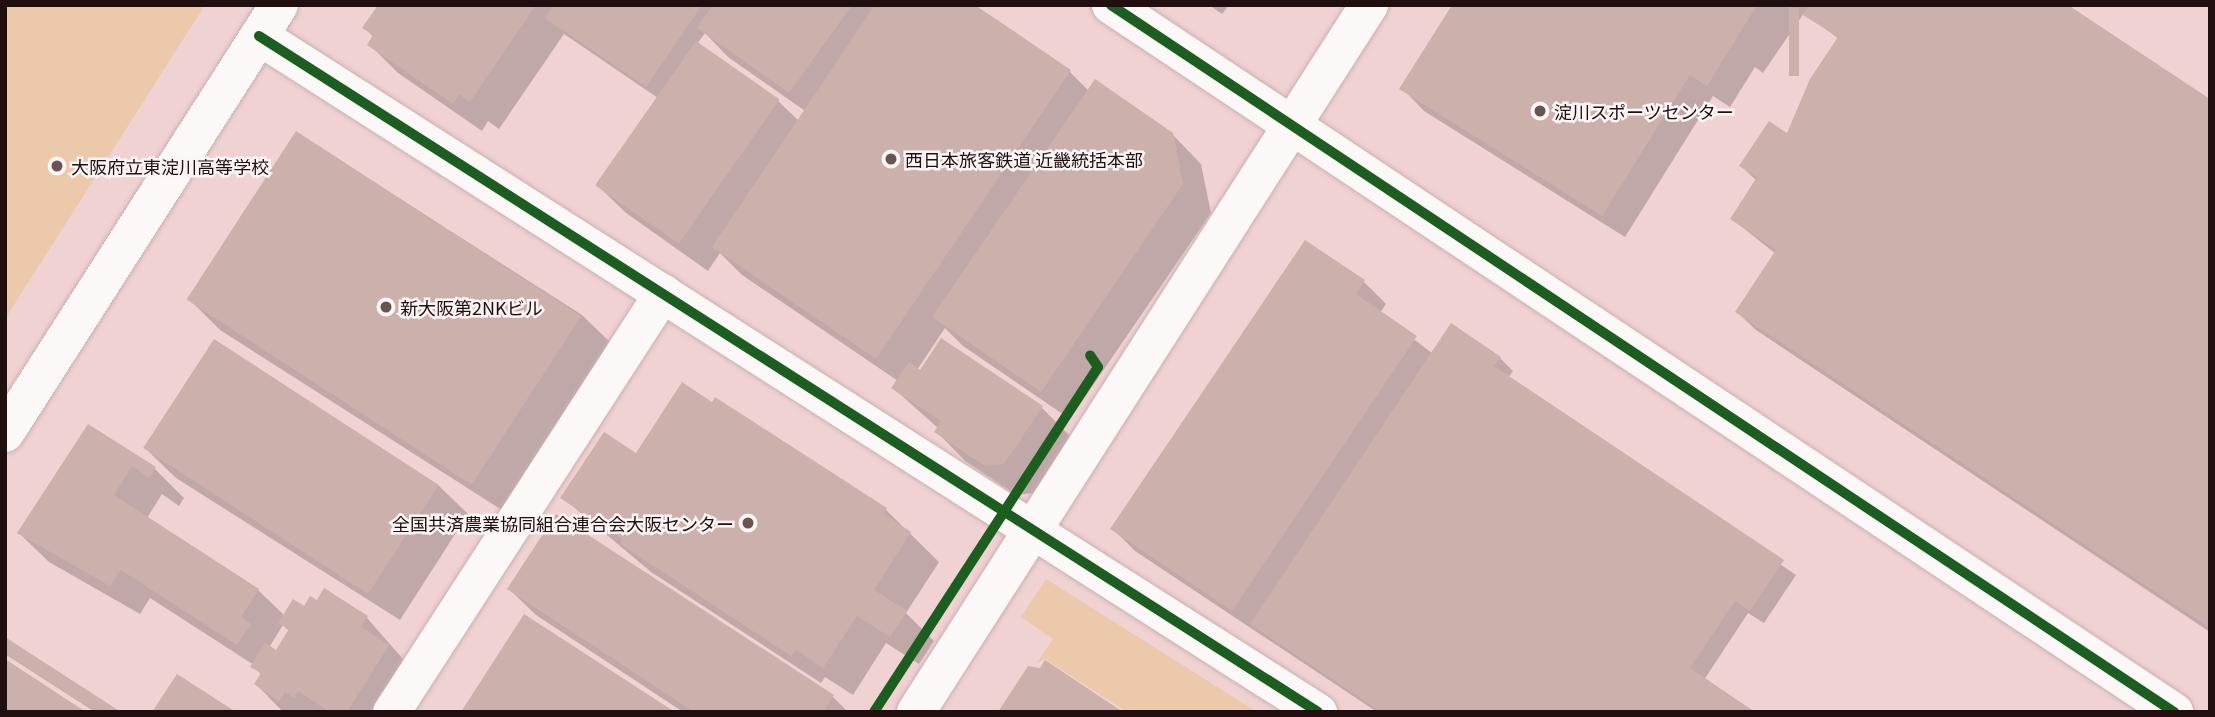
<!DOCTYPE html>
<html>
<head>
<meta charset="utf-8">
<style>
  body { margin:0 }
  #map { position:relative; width:2215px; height:717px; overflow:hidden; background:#f1d2d2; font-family:Georgia,"Noto Sans JP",serif }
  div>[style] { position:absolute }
  .green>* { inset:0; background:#ebc9aa }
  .shadow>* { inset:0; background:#0003 }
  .building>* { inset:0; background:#ccb0ac; transform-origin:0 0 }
  .roads { filter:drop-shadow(0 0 2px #c8b1b1) drop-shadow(0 0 2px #c8b1b1) }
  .street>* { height:37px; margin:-18.5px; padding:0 18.5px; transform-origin:18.5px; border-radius:18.5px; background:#fdf8f8 }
  .secondary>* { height:38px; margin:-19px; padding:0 19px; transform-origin:19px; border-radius:19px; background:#fdf8f8 }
  .cycleway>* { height:10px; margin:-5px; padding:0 5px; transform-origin:5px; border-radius:5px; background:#1b5e20 }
  .dots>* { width:19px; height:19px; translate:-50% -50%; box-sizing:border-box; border:4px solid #fbf5f5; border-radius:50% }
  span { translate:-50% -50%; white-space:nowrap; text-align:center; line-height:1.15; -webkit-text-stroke:5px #fbf5f5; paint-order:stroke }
  .poi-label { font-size:18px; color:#210e0f }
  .left { translate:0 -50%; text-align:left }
  .right { translate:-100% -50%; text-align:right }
  .frame { position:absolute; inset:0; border:7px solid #210e0f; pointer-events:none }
</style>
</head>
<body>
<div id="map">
  <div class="green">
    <i style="clip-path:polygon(5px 5px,205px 5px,5px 319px)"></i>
    <i style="clip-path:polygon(1046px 579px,1257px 712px,1127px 712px,1045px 659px,1037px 663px,1053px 639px,1021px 617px)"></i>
  </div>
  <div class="shadow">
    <i style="clip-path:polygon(evenodd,380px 5px,972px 5px,1070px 72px,1089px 91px,1172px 134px,1201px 164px,1211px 213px,1070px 419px,963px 346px,945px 328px,917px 370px,1042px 408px,1071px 437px,1033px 493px,1016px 495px,965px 461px,936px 431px,938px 428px,893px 388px,898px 381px,742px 275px,720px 253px,708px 271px,626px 213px,597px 185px,658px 98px,564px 34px,499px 129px,488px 121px,482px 131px,398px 73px,369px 44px,374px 38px,365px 28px,380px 5px,705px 33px,728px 57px,805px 111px,799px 121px,778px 101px,697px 44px,705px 33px)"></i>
    <i style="clip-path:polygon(1209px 5px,1229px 5px,1222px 14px)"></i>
    <i style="clip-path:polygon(1454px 5px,2065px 5px,2210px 102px,2210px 632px,1756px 330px,1737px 312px,1776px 254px,1732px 219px,1757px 181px,1741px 166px,1788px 136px,1839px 39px,1804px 13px,1763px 73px,1755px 67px,1730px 107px,1713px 96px,1625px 237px,1424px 111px,1402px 88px)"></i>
    <i style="clip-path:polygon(297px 133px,582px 315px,612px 344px,505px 512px,220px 330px,190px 300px)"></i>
    <i style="clip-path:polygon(1306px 242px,1364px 282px,1386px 304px,1380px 313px,1433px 354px,1500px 358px,1513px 371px,1508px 378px,1796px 575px,1764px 623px,1748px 613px,1704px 680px,1752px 712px,1377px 712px,1135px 551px,1113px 529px)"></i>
    <i style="clip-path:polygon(evenodd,88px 426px,155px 469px,184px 498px,179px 506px,162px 494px,147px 518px,258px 590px,285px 616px,304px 608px,367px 618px,417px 675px,394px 712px,283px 712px,256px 684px,262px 676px,254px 665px,150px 598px,140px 614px,49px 562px,19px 533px,88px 426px,283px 625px,289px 631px,277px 652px,270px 646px,283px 625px)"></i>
    <i style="clip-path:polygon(146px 449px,438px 485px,468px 514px,400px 620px,176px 478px)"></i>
    <i style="clip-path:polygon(636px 456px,886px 510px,939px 562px,906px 613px,934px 641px,919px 664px,886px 643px,853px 695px,825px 677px,821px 683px,651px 572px,563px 498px)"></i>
    <i style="clip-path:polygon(509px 589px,833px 697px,848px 712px,683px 712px,536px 615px)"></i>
    <i style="clip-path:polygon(5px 639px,118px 712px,95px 712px,5px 654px)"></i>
  </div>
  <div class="building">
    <i style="clip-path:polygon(378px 5px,536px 5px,470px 102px,459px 94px,453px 104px,367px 45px,373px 35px,362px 28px)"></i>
    <i style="clip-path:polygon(553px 5px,702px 5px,646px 87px,545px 18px)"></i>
    <i style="clip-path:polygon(713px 5px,852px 5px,789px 93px,697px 28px)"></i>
    <i style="clip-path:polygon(875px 5px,975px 5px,1071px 70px,876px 359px,712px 247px)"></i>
    <i style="clip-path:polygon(1452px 5px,1757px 5px,1707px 86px,1690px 75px,1602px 216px,1399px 89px)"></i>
    <i style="left:1789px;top:5px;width:10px;height:71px"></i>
    <i style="clip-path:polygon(1809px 5px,2068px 5px,2210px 99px,2210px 628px,1735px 312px,1776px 250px,1730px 219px,1757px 177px,1739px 166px,1769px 121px,1787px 133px,1810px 79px,1838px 37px,1803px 15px)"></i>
    <i style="left:696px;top:41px;width:102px;height:176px;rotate:35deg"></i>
    <i style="clip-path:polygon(1095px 79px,1173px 133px,1183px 184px,1041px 392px,932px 317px)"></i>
    <i style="left:296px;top:131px;width:340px;height:201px;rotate:33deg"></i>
    <i style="clip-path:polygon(1305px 240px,1365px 280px,1356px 294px,1417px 336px,1232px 611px,1110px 529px)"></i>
    <i style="clip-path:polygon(1451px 323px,1501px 357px,1494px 366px,1784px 560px,1750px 611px,1735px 601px,1690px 668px,1755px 712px,1381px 712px,1250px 624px)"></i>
    <i style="clip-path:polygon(941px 338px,1043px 406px,1004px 464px,985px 466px,934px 432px,941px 421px,891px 388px,909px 362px,920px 370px)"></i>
    <i style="left:214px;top:339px;width:268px;height:130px;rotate:33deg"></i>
    <i style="clip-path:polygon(682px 382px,712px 402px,715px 397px,887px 508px,884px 514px,911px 532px,874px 590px,907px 611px,890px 637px,857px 616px,823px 668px,796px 650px,791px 656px,620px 544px,623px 539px,560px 498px,604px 432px,636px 453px)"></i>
    <i style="clip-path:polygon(88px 424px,156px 467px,149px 478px,132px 466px,114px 495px,259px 589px,241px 617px,251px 624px,237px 645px,121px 570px,110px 586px,17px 533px)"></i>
    <i style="clip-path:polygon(556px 514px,834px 695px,823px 712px,694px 712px,507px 589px)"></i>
    <i style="clip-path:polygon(324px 588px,368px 616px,361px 627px,389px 645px,347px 712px,330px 712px,298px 691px,294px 698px,285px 692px,279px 701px,254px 684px,261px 673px,250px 667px,265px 643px,276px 650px,289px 629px,278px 623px,293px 599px,304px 606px,310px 596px,317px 600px)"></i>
    <i style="clip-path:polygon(524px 614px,675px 712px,461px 712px)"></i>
    <i style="clip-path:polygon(5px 637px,121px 712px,96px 712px,5px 653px)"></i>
    <i style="clip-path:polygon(5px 659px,86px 712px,5px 712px)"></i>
    <i style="clip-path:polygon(1045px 660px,1123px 712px,998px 712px,1028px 666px,1040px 668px)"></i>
    <i style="clip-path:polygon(177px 674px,236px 712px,152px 712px)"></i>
  </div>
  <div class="roads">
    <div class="street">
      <i style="left:1034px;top:531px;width:337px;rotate:32.5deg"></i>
      <i style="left:391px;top:712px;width:500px;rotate:-57.07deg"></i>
    </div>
    <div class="secondary">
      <i style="left:1111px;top:5px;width:1277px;rotate:33.63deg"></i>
      <i style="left:259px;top:36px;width:920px;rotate:32.57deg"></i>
      <i style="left:5px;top:433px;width:508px;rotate:-57.37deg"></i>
      <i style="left:916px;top:712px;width:840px;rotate:-57.35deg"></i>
    </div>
  </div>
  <div class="cycleway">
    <i style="left:1111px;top:5px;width:1277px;rotate:33.63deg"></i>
    <i style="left:259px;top:36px;width:1256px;rotate:32.55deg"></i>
    <i style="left:874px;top:712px;width:411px;rotate:-57deg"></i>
    <i style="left:1098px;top:367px;width:14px;rotate:-124deg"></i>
  </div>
  <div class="dots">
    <i style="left:1540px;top:111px;background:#6a5353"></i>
    <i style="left:891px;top:159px;background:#6a5353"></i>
    <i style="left:57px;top:166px;background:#6a5353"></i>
    <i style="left:386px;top:307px;background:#6a5353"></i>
    <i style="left:748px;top:523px;background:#6a5353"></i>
  </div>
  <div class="poi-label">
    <span class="left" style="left:1554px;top:111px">淀川スポーツセンター</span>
    <span class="left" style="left:905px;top:159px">西日本旅客鉄道 近畿統括本部</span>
    <span class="left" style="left:71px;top:166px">大阪府立東淀川高等学校</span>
    <span class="left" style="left:400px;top:307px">新大阪第2NKビル</span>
    <span class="right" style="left:734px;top:523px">全国共済農業協同組合連合会大阪センター</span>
  </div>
  <div class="frame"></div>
</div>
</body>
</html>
